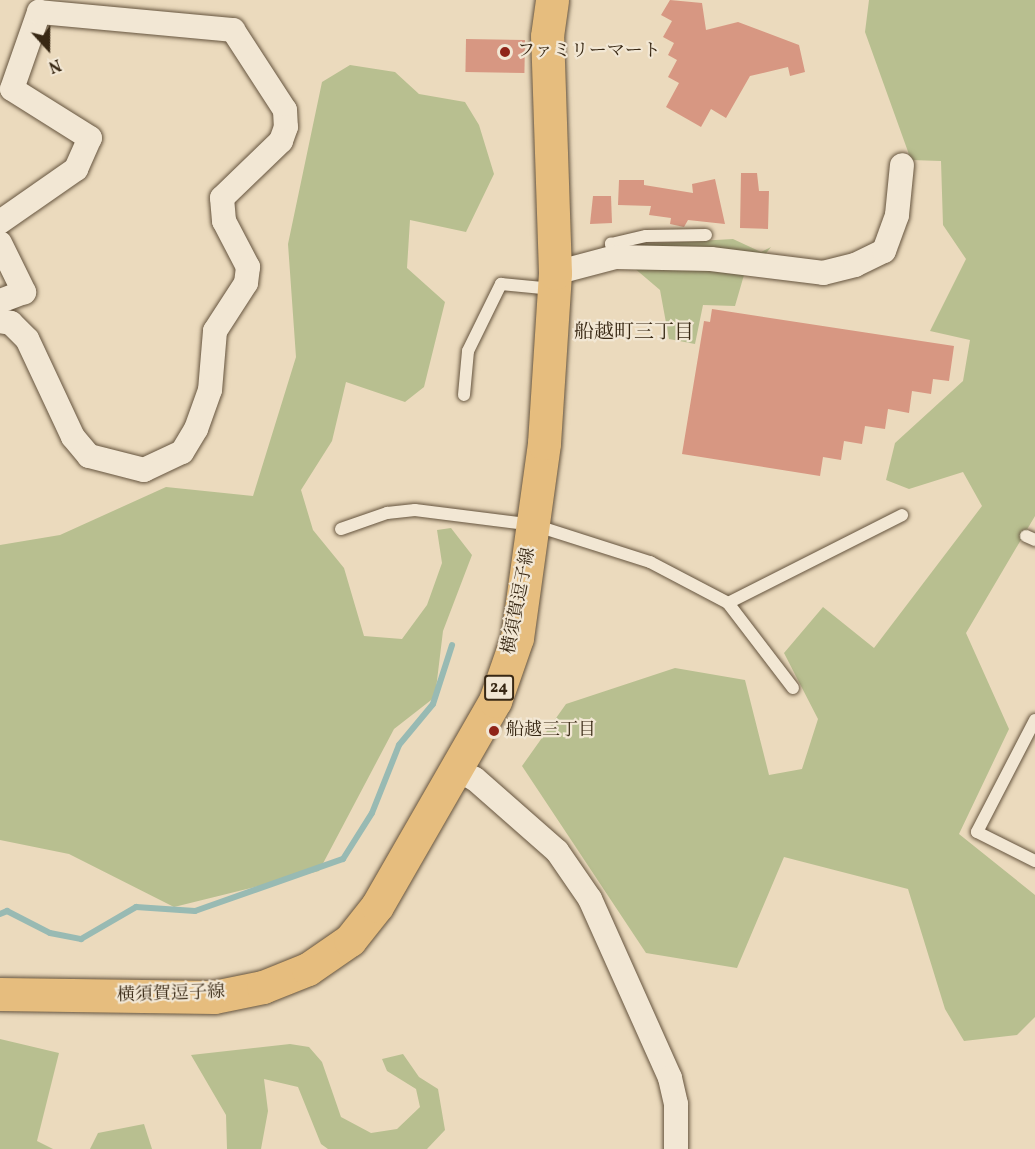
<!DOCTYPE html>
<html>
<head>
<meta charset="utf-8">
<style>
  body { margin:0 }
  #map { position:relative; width:1035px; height:1149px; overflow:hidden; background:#ebdabd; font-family:Vollkorn,"Noto Serif JP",serif }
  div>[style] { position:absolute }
  .green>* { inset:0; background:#b8bf90 }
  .stream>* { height:6px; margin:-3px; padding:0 3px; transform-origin:3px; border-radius:3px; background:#98bab3 }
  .building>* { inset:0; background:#d79782; transform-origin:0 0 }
  .roads { filter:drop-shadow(0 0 2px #65543e) drop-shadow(0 0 2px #65543e) }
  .service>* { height:12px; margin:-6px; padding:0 6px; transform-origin:6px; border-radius:6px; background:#f2e7d4 }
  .minor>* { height:24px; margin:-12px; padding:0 12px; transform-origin:12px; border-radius:12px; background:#f2e7d4 }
  .primary>* { height:33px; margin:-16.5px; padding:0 16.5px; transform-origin:16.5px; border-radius:16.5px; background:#e6bd7e }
  .dots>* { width:16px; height:16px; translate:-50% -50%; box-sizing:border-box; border:3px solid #f2e7d4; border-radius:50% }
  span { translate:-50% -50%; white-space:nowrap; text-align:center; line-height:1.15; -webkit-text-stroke:4.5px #f2e7d4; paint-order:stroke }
  .shield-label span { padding:2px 4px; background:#f2e7d4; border:2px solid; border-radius:4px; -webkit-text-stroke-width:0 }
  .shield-label { font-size:16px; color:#382814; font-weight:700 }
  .poi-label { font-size:18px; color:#382814 }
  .left { translate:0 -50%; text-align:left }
  .street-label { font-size:18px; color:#382814 }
  .neighbourhood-label { font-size:20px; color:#382814 }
  .north { position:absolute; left:18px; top:18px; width:60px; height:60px; -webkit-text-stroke:4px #f2e7d4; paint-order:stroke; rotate:159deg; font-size:16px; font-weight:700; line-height:24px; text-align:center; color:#382814 }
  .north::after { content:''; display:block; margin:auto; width:21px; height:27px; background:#382814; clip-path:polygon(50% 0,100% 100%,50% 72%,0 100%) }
</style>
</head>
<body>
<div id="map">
  <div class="green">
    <i style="clip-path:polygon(869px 0,1035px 0,1035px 516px,966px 633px,1009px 729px,959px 834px,1035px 895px,1035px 1017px,1017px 1035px,964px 1041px,945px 1009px,908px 889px,784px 857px,737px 968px,646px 953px,522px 766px,566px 704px,675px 668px,745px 680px,769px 775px,802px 769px,818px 719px,784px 653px,823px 607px,874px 648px,982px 506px,963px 472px,909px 489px,886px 480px,895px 443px,963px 381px,970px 340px,930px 331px,966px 259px,943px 225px,941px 161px,911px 160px,865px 32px)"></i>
    <i style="clip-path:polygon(350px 65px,395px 72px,419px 94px,465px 102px,479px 125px,494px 174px,466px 232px,410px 220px,407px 268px,445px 302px,424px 387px,405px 402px,346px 382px,332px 441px,301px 490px,313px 530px,344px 568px,364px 636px,402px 639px,427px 605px,442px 563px,437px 530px,451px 528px,472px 555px,443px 631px,435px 697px,394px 729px,319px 871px,174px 907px,69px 854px,0 840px,0 545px,60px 535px,166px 487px,253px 496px,296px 357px,288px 244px,322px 82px)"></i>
    <i style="clip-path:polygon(733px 239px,761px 252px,771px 247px,761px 260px,628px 245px)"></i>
    <i style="clip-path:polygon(633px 267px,715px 267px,744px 275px,735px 306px,703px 305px,695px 344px,669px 339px,660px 290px)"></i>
    <i style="clip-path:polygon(0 1039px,59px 1053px,37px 1141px,53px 1149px,0 1149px)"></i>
    <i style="clip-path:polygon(290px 1044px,309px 1047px,322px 1062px,341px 1117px,371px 1133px,397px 1129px,420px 1107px,416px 1089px,387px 1071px,382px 1059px,403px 1054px,419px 1077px,438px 1089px,445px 1130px,427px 1149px,328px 1149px,321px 1144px,298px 1087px,264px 1079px,268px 1111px,261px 1149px,227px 1149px,226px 1115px,191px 1055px)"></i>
    <i style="clip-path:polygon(144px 1124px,152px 1149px,90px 1149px,98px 1133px)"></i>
  </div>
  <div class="stream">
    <i style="left:0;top:914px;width:8px;rotate:-23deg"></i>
    <i style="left:7px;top:911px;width:48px;rotate:27.1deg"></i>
    <i style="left:50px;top:933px;width:32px;rotate:11deg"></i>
    <i style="left:81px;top:939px;width:64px;rotate:-30.2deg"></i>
    <i style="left:136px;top:907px;width:59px;rotate:3.9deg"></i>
    <i style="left:195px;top:911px;width:157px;rotate:-19.4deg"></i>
    <i style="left:343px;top:859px;width:54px;rotate:-57.8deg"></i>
    <i style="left:372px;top:813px;width:73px;rotate:-68.3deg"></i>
    <i style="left:399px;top:745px;width:53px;rotate:-50.3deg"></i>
    <i style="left:433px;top:704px;width:62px;rotate:-72.1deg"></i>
  </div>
  <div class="building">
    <i style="clip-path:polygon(670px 0,702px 3px,706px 30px,738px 22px,799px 45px,805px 72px,790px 76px,788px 67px,750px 76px,726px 118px,711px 109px,701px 127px,666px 107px,679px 83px,668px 77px,677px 60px,668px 55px,674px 43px,663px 37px,672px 21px,661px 15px)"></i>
    <i style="left:466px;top:39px;width:59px;height:33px;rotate:1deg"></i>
    <i style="clip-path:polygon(741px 173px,757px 173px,759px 191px,769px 191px,768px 229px,740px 228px)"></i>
    <i style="clip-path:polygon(715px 179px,725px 224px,688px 220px,684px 227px,670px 224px,671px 218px,649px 215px,651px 206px,618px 205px,619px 180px,644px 180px,644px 185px,693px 193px,692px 184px)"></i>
    <i style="clip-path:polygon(593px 196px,611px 196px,612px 223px,590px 224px)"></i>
    <i style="clip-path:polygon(712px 309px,954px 346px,949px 381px,933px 379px,931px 394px,912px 391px,909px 413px,888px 409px,885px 429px,865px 426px,862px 444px,844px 441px,841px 460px,823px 457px,820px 476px,682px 454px,704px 321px,710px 322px)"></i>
  </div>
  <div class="roads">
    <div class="service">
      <i style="left:615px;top:257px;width:14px;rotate:-107deg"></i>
      <i style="left:611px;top:244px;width:36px;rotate:-13deg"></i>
      <i style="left:646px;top:236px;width:60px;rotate:-1deg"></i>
      <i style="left:464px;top:395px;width:44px;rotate:-84.8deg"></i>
      <i style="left:468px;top:351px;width:75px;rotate:-63.8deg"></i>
      <i style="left:501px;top:284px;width:52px;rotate:5.5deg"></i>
      <i style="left:341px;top:529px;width:49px;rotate:-19.2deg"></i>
      <i style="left:387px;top:513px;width:28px;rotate:-6deg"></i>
      <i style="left:415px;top:510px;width:120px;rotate:7.2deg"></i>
      <i style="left:534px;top:525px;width:122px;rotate:17.7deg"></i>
      <i style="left:650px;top:562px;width:88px;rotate:27.7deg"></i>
      <i style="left:728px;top:603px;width:107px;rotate:52.6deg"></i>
      <i style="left:1026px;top:536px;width:10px;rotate:24deg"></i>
      <i style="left:728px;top:603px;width:195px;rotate:-26.8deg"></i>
      <i style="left:1035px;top:720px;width:126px;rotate:117.4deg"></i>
      <i style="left:977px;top:832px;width:65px;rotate:26.6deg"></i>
    </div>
    <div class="minor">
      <i style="left:0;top:222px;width:93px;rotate:-34.9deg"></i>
      <i style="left:76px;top:169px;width:34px;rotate:-66deg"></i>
      <i style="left:90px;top:138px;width:92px;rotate:-147.9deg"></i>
      <i style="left:12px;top:89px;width:82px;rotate:-70.7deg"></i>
      <i style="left:39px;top:12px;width:195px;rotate:5.3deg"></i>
      <i style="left:233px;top:30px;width:95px;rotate:57deg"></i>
      <i style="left:285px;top:110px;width:17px;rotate:87deg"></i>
      <i style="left:286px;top:127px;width:15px;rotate:110deg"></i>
      <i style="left:281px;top:141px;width:82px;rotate:136deg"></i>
      <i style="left:222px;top:198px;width:23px;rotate:85deg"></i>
      <i style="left:224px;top:221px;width:52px;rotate:62.4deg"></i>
      <i style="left:248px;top:267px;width:16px;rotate:97deg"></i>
      <i style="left:246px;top:283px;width:57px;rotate:122.9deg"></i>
      <i style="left:215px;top:331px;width:59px;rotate:94.8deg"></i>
      <i style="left:210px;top:390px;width:41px;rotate:109.7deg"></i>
      <i style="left:196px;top:429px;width:27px;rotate:121deg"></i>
      <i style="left:182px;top:452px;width:42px;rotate:154.7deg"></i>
      <i style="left:144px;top:470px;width:57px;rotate:-165.7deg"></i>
      <i style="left:89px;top:456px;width:25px;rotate:-130deg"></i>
      <i style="left:73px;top:437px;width:108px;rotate:-115.1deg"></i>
      <i style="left:27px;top:339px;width:23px;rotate:-135deg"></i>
      <i style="left:11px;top:323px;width:11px;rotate:-170deg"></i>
      <i style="left:0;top:243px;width:55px;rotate:63.9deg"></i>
      <i style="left:24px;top:292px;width:26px;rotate:159deg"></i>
      <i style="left:555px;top:273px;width:62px;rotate:-14.9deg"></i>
      <i style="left:615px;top:257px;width:96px;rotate:1.2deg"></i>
      <i style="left:711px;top:259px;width:113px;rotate:7.1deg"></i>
      <i style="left:823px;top:273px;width:33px;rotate:-14deg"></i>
      <i style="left:855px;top:265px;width:32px;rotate:-26deg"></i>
      <i style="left:884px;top:251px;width:38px;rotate:-70deg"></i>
      <i style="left:897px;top:215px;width:50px;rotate:-84.3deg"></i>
      <i style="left:456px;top:769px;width:21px;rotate:28deg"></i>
      <i style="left:475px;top:779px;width:109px;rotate:41.3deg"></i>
      <i style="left:557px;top:851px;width:58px;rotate:55.5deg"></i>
      <i style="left:590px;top:899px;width:196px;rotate:65.9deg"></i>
      <i style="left:670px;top:1078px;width:27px;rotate:77deg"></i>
      <i style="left:676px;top:1104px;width:45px;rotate:90deg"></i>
    </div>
    <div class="primary">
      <i style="left:0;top:994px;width:214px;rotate:0.8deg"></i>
      <i style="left:214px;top:997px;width:50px;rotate:-11.5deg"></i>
      <i style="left:263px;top:987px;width:48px;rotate:-21.8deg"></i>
      <i style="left:308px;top:969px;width:51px;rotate:-34.6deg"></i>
      <i style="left:350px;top:940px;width:43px;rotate:-51.5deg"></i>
      <i style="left:377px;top:906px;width:237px;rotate:-60.1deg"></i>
      <i style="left:495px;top:701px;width:67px;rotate:-70.8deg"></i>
      <i style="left:517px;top:638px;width:197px;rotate:-82.1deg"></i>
      <i style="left:544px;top:443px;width:170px;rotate:-86.3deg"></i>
      <i style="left:555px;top:273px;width:237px;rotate:-91.9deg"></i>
      <i style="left:547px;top:36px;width:36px;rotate:-82deg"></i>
    </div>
  </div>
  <div class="dots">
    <i style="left:505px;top:52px;background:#8f2418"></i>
    <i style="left:494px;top:731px;background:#8f2418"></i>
  </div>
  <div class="shield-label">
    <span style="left:499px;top:688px">24</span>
  </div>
  <div class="poi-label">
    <span class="left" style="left:517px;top:52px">ファミリーマート</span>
    <span class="left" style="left:506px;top:731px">船越三丁目</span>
  </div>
  <div class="street-label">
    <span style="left:520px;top:601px;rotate:-79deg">横須賀逗子線</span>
    <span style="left:171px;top:995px;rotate:-2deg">横須賀逗子線</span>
  </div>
  <div class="neighbourhood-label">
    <span style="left:634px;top:333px">船越町三丁目</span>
  </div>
  <div class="north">N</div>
</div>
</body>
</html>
